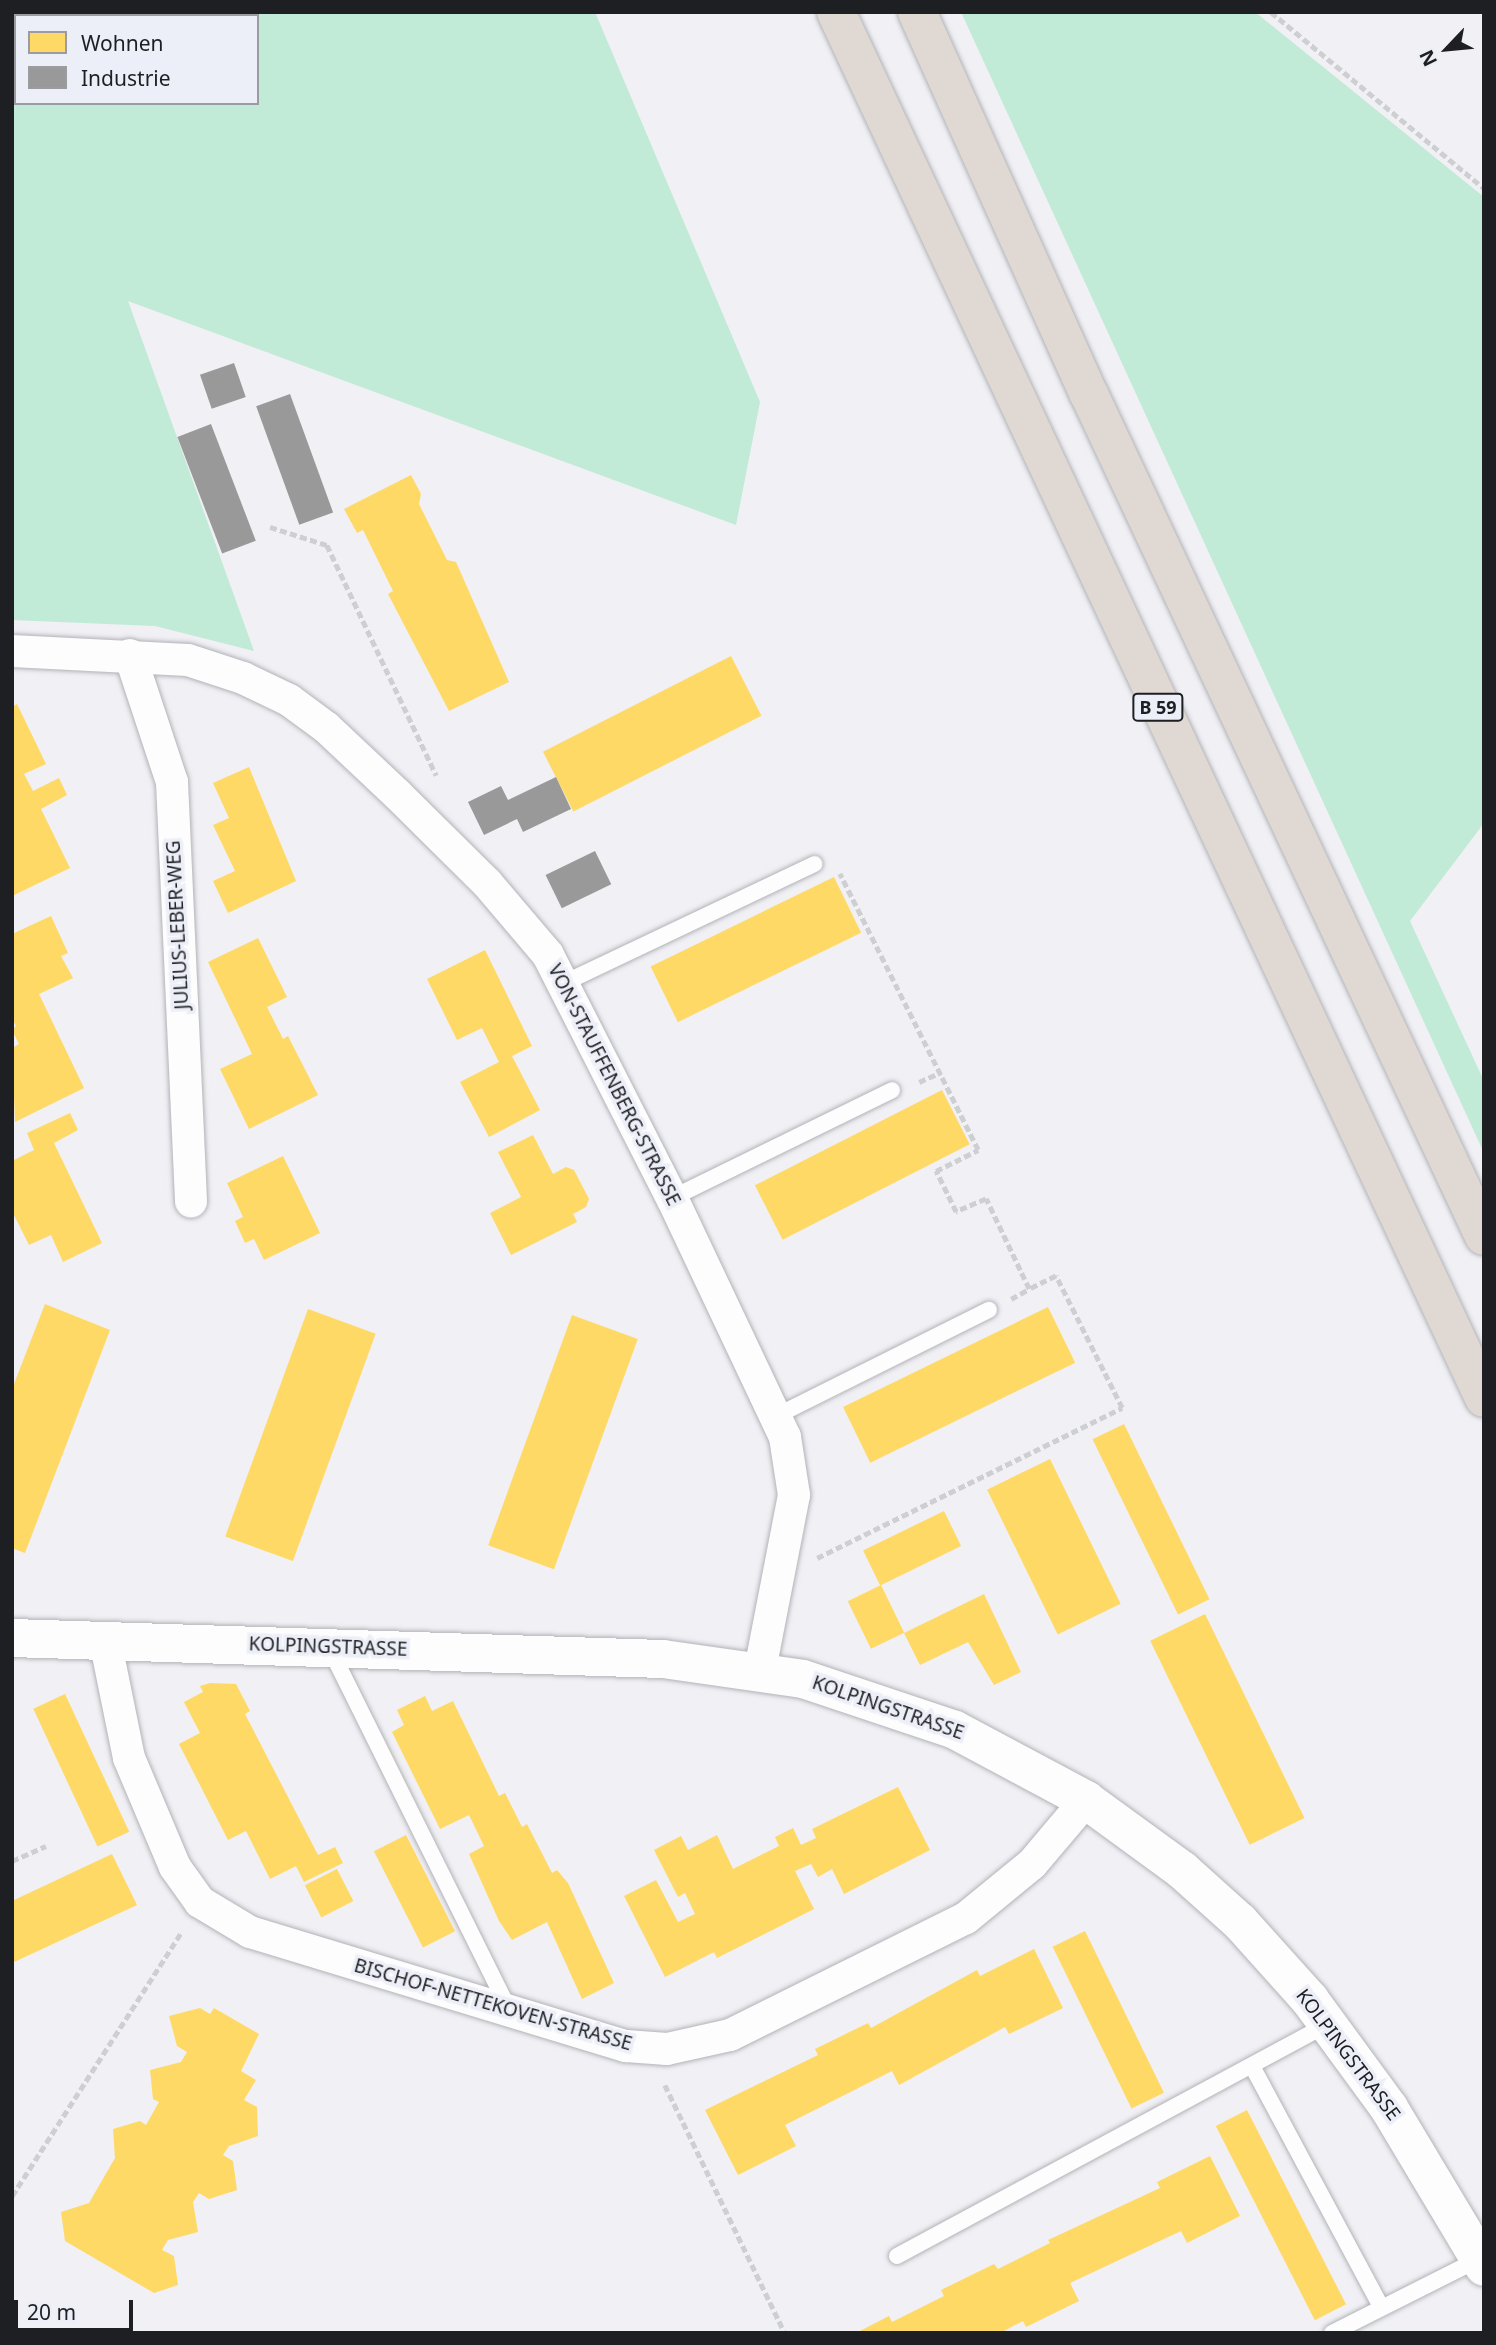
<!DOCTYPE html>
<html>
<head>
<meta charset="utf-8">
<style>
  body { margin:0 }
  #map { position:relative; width:1496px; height:2345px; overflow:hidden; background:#f0f0f5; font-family:"Noto Sans",sans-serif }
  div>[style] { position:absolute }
  .green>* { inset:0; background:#c1ead7 }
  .homes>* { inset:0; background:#ffd966; transform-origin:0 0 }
  .industry>* { inset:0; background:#999; transform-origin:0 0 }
  .path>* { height:4.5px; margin-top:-2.25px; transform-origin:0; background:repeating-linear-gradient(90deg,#cecfd1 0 7px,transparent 0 10.5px) }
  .roads { filter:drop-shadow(0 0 2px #b2b3b7) drop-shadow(0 0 2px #b2b3b7) }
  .service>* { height:16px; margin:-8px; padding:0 8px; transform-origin:8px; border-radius:8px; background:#fdfdfe }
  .minor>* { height:32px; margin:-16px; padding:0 16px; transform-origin:16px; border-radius:16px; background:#fdfdfe }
  .tertiary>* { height:38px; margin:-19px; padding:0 19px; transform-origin:19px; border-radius:19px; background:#fdfdfe }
  .motorway>* { height:38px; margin:-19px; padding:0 19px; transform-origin:19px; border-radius:19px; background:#e0d9d3 }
  span { translate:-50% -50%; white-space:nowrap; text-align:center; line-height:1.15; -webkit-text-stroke:7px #edeff8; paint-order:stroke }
  .shield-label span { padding:2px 5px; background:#edeff8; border:2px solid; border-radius:5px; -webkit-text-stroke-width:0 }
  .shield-label { font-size:18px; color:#1e1f22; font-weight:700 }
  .street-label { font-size:19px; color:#1e1f22 }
  .frame { position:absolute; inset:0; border:14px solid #1e1f22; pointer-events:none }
  .legend { position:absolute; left:14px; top:14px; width:245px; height:91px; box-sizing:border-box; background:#edeff8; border:2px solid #9a9ca2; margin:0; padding:9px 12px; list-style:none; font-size:21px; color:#1e1f22 }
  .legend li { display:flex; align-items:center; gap:14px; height:35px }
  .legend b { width:35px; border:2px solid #9a9ca2 }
  .north { position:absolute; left:1412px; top:14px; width:70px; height:70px; -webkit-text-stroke:5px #edeff8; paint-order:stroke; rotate:244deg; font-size:19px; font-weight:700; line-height:28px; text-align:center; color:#1e1f22 }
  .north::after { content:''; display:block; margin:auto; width:24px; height:32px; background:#1e1f22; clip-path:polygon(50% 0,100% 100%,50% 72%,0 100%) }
  .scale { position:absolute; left:14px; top:2300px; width:119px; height:32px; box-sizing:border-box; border:4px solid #1e1f22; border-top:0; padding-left:9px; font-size:21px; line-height:24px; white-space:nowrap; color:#1e1f22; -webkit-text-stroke:5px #edeff8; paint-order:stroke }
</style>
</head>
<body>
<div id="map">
  <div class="green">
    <i style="clip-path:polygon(evenodd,12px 12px,595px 12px,760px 402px,736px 525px,128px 301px,254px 651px,155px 626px,12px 620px,12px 12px,16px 16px,257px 16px,257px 103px,16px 103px,16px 16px)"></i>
    <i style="clip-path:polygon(961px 12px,1255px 12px,1484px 197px,1484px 823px,1410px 921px,1484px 1081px,1484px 1153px)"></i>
  </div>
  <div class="homes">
    <i style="clip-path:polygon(411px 475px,421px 494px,419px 504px,447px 560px,456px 562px,509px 682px,449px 711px,388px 594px,393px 591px,363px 530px,357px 533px,344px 509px)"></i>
    <i style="left:731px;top:656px;width:67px;height:211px;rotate:63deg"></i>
    <i style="clip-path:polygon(17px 704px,46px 764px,24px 774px,33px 791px,59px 778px,67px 795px,41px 809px,70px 868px,12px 896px,12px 707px)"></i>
    <i style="clip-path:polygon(249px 767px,296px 881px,228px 913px,213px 881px,235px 871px,213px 825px,229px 818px,213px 783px)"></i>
    <i style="left:834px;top:877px;width:62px;height:204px;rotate:64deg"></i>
    <i style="clip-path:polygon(51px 916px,68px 953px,61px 956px,73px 978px,39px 994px,84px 1088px,15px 1122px,12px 1048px,19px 1044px,12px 1030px,16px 1026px,12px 1018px,12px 934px)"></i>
    <i style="clip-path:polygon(258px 938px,287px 997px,267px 1007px,283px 1039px,288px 1036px,318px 1095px,249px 1129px,220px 1069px,252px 1054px,208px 962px)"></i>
    <i style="clip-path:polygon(485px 950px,532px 1046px,512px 1056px,540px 1110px,489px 1137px,460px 1082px,499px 1062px,482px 1028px,457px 1040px,427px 979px)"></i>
    <i style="left:942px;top:1090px;width:61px;height:210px;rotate:63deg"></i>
    <i style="clip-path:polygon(70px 1113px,78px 1130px,54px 1143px,102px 1243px,63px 1262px,51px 1235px,29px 1245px,12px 1211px,12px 1161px,34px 1150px,27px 1133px)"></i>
    <i style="clip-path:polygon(533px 1135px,553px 1174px,566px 1167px,574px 1170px,589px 1199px,586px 1207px,573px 1214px,577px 1222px,511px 1255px,490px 1213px,521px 1197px,498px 1152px)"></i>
    <i style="clip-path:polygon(283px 1156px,320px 1233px,264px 1260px,254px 1239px,245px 1243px,235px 1221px,243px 1217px,227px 1183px)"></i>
    <i style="clip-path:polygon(45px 1304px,110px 1330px,25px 1553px,12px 1548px,12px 1389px)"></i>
    <i style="left:1048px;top:1307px;width:62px;height:228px;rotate:64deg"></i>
    <i style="left:308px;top:1309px;width:72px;height:242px;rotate:20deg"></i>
    <i style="left:572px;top:1315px;width:70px;height:245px;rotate:20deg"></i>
    <i style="left:1124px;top:1424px;width:195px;height:35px;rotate:64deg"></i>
    <i style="left:1050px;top:1459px;width:161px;height:70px;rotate:64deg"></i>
    <i style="left:944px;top:1511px;width:39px;height:90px;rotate:64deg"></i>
    <i style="left:881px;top:1585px;width:53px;height:37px;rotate:64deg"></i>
    <i style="clip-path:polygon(984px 1594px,1021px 1672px,994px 1685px,968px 1642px,920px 1665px,904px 1633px)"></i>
    <i style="left:1205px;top:1614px;width:227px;height:61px;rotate:64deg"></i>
    <i style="clip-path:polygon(210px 1683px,236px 1684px,250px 1711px,245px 1714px,318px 1855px,335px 1847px,343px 1863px,304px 1882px,296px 1866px,270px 1879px,246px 1831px,228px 1840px,179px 1744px,200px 1733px,184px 1702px,203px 1692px,200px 1686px)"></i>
    <i style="left:65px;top:1694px;width:152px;height:35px;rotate:65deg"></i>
    <i style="clip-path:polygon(425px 1696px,432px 1711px,453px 1701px,499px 1796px,505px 1793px,522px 1827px,527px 1824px,552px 1873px,557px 1870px,568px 1883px,614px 1983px,582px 1999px,547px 1922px,512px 1940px,499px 1921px,469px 1854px,484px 1846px,469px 1815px,440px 1829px,392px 1732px,404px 1725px,397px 1710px)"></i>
    <i style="clip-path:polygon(898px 1787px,930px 1850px,844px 1894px,832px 1869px,818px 1877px,811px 1864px,795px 1871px,814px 1909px,717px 1958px,714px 1952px,665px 1977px,624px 1896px,656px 1880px,678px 1922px,695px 1914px,685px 1893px,678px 1897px,654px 1850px,681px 1836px,688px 1850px,717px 1835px,733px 1869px,779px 1846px,775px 1837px,793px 1828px,801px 1845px,816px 1838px,812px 1829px)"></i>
    <i style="left:406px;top:1835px;width:108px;height:36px;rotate:63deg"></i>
    <i style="clip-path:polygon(112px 1854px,137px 1905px,12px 1963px,12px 1901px)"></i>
    <i style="left:337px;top:1869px;width:36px;height:36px;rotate:63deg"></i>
    <i style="left:1085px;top:1931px;width:180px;height:36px;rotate:64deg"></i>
    <i style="clip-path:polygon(1034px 1949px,1063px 2008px,1009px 2034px,1005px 2027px,899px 2085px,892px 2071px,785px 2125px,796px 2146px,738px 2175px,705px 2110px,818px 2055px,815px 2049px,868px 2023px,871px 2028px,977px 1970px,980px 1976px)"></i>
    <i style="clip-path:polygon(200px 2008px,210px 2014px,214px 2008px,259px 2034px,241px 2071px,256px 2080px,244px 2100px,257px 2107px,258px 2136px,229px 2146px,223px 2155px,233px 2161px,237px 2190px,209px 2199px,199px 2193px,193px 2202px,198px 2232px,168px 2240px,162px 2250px,174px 2256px,178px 2285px,154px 2293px,65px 2241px,61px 2212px,89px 2203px,115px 2158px,113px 2129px,140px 2121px,146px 2125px,159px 2102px,153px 2099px,150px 2070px,181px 2062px,187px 2052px,177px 2046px,169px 2016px)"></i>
    <i style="left:1247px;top:2110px;width:218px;height:35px;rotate:63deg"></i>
    <i style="clip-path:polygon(1210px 2156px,1240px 2216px,1187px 2243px,1181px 2231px,1070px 2283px,1079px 2301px,1026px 2327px,1023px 2321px,1000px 2333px,856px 2333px,889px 2316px,892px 2322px,944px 2296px,941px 2290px,994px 2264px,998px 2269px,1050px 2243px,1048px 2240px,1160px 2188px,1157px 2182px)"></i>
  </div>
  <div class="industry">
    <i style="left:234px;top:363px;width:36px;height:36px;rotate:71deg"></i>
    <i style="left:290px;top:394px;width:126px;height:36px;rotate:70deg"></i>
    <i style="left:211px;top:424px;width:125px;height:36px;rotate:69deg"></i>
    <i style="clip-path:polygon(556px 777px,571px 809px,523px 832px,517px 819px,484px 835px,468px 802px,501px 786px,508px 800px)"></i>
    <i style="left:595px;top:851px;width:37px;height:55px;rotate:64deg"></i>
  </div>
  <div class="path">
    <i style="left:1271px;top:12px;width:276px;rotate:39.6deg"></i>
    <i style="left:270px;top:527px;width:60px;rotate:17.5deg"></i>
    <i style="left:327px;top:545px;width:255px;rotate:64.6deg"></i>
    <i style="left:919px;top:1082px;width:24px;rotate:-24deg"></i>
    <i style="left:1011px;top:1299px;width:21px;rotate:-29deg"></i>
    <i style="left:817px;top:1558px;width:340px;rotate:-26.2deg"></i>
    <i style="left:1122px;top:1408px;width:148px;rotate:-116.6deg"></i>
    <i style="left:1056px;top:1276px;width:30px;rotate:154deg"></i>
    <i style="left:1029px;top:1289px;width:100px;rotate:-115.5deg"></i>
    <i style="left:986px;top:1199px;width:33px;rotate:157deg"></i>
    <i style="left:956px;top:1212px;width:46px;rotate:-116deg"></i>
    <i style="left:936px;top:1171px;width:47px;rotate:-26.6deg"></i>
    <i style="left:978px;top:1150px;width:309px;rotate:-116.6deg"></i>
    <i style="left:12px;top:1861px;width:37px;rotate:-24deg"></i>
    <i style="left:665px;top:2085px;width:276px;rotate:64.2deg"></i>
    <i style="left:12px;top:2196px;width:313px;rotate:-57.3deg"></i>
  </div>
  <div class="roads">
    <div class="service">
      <i style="left:566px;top:982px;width:275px;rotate:-25.4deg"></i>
      <i style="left:672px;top:1198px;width:245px;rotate:-26.1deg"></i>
      <i style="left:776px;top:1416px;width:238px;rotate:-26.5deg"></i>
      <i style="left:330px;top:1649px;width:404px;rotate:63.6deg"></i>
      <i style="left:1252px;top:2066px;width:273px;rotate:61.8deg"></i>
      <i style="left:897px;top:2256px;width:489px;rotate:-28.3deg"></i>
      <i style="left:1332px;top:2333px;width:165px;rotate:-26.7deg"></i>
    </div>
    <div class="minor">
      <i style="left:12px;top:651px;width:176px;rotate:2.9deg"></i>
      <i style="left:188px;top:660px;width:58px;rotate:18.1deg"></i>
      <i style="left:243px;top:678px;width:51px;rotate:25.6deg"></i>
      <i style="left:289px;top:700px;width:47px;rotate:36.4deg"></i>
      <i style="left:327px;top:728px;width:96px;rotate:43.3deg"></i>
      <i style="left:397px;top:794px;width:127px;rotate:44.7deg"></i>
      <i style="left:487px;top:883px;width:94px;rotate:49.7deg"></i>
      <i style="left:548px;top:955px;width:273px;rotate:63deg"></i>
      <i style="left:672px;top:1198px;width:264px;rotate:64.7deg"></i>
      <i style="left:785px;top:1437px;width:59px;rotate:81.2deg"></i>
      <i style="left:794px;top:1495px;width:178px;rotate:101deg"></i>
      <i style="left:130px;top:655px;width:134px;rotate:71.7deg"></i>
      <i style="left:172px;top:782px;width:420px;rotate:87.4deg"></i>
      <i style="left:105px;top:1640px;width:120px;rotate:78.5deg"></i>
      <i style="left:129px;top:1758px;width:118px;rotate:67.1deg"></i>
      <i style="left:175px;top:1867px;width:43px;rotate:54.5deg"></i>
      <i style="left:200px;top:1902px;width:58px;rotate:31deg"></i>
      <i style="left:250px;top:1932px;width:393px;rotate:16.9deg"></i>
      <i style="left:626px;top:2046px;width:41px;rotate:4.2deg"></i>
      <i style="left:667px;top:2049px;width:65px;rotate:-12.5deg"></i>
      <i style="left:730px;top:2035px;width:263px;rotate:-26.4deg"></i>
      <i style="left:966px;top:1918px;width:85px;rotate:-39.3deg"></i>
      <i style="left:1032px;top:1864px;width:84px;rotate:-49.8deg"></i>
    </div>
    <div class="tertiary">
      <i style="left:12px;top:1638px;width:651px;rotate:1.85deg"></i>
      <i style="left:663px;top:1659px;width:141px;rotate:8.1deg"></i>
      <i style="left:803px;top:1679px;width:160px;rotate:18.5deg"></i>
      <i style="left:955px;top:1730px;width:149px;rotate:28.1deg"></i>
      <i style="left:1086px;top:1800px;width:119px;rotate:36.1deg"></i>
      <i style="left:1182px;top:1870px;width:78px;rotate:41.9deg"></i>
      <i style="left:1240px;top:1922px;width:105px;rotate:48.1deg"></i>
      <i style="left:1310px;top:2000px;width:134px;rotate:53.8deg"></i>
      <i style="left:1389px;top:2108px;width:185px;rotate:59.1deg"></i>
    </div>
    <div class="motorway">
      <i style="left:836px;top:12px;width:1530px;rotate:64.94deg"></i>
      <i style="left:917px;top:12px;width:419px;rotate:65.8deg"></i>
      <i style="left:1089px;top:394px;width:930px;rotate:64.87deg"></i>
    </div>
  </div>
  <div class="shield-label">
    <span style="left:1158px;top:707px">B 59</span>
  </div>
  <div class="street-label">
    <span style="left:178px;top:925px;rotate:-93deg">JULIUS-LEBER-WEG</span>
    <span style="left:614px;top:1085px;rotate:63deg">VON-STAUFFENBERG-STRASSE</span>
    <span style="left:328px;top:1647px;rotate:2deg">KOLPINGSTRASSE</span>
    <span style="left:888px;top:1708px;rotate:19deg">KOLPINGSTRASSE</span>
    <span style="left:493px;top:2005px;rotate:16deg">BISCHOF-NETTEKOVEN-STRASSE</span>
    <span style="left:1348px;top:2055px;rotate:53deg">KOLPINGSTRASSE</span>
  </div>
  <div class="frame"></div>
  <ul class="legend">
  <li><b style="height:19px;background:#ffd966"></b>Wohnen</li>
  <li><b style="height:19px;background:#999"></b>Industrie</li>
  </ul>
  <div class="north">N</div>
  <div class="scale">20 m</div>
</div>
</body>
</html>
